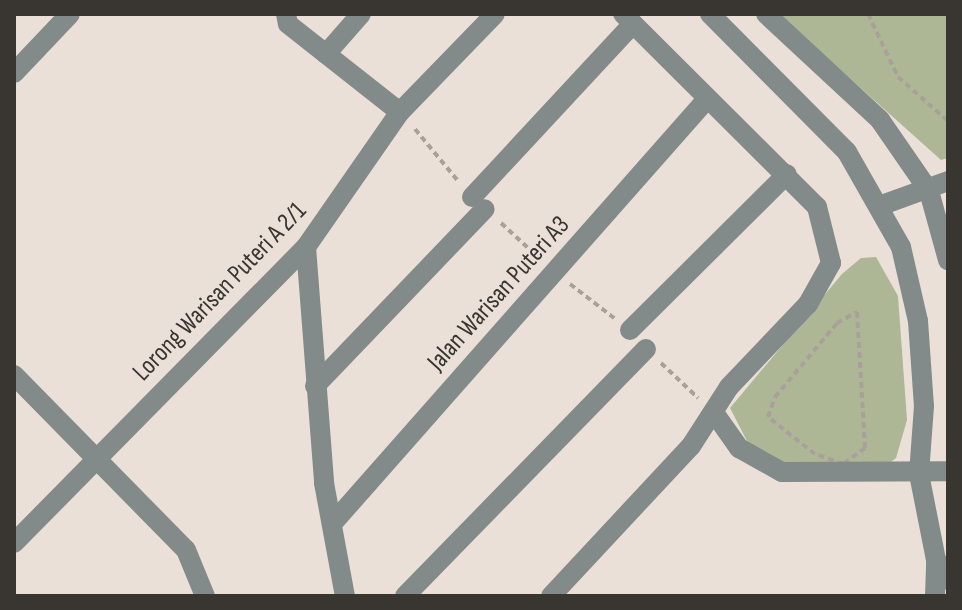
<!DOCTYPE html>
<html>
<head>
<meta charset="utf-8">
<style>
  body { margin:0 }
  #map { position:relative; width:962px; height:610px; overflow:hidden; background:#eae0d7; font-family:"Sofia Sans Condensed",sans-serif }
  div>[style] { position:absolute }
  .green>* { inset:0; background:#aeb795 }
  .path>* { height:4px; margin-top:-2px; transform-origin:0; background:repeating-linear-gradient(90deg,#a8a099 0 6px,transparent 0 10px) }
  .minor>* { height:20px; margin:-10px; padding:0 10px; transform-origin:10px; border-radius:10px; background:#838a8a }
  span { translate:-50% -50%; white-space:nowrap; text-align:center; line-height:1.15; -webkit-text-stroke:6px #eae0d7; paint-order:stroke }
  .street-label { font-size:26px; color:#393531 }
  .frame { position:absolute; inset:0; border:16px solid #393531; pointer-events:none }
</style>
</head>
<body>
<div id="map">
  <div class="green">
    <i style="clip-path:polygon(778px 14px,948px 14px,948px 158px,941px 160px)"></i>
    <i style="clip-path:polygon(876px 257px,898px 296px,907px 420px,896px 458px,877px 473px,794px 469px,748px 443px,730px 408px,842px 274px,861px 258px)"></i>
  </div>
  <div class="path">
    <i style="left:868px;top:14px;width:70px;rotate:64.5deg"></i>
    <i style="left:898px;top:77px;width:67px;rotate:41.3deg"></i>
    <i style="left:415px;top:129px;width:67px;rotate:50.4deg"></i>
    <i style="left:501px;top:223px;width:52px;rotate:42.6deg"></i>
    <i style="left:570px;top:284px;width:56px;rotate:37.7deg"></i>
    <i style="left:857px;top:312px;width:136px;rotate:86.6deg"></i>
    <i style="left:865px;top:448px;width:27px;rotate:144deg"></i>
    <i style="left:843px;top:464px;width:30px;rotate:-160deg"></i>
    <i style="left:815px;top:454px;width:60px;rotate:-141.8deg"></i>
    <i style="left:768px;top:417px;width:21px;rotate:-71deg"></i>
    <i style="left:775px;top:397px;width:97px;rotate:-50deg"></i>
    <i style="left:837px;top:323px;width:23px;rotate:-29deg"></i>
    <i style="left:661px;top:363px;width:51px;rotate:43.4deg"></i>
  </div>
  <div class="minor">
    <i style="left:286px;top:14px;width:10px;rotate:79deg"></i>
    <i style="left:288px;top:24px;width:142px;rotate:38.2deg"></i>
    <i style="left:710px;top:14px;width:194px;rotate:45.2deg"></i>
    <i style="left:847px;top:152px;width:109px;rotate:60.4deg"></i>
    <i style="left:901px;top:247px;width:76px;rotate:77.1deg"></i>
    <i style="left:918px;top:321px;width:85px;rotate:86deg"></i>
    <i style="left:924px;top:406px;width:68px;rotate:94.2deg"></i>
    <i style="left:919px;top:474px;width:88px;rotate:78.8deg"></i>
    <i style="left:936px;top:560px;width:23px;rotate:59deg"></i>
    <i style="left:766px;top:14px;width:156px;rotate:42.9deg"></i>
    <i style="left:880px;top:120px;width:86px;rotate:55.4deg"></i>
    <i style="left:929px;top:191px;width:72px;rotate:74.6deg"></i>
    <i style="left:326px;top:54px;width:53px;rotate:-48.8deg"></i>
    <i style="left:14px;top:73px;width:81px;rotate:-46.5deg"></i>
    <i style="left:472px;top:197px;width:236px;rotate:-47.1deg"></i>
    <i style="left:882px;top:205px;width:70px;rotate:-20deg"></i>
    <i style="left:306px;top:247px;width:237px;rotate:85.6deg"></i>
    <i style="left:324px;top:483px;width:115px;rotate:79.5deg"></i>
    <i style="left:630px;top:330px;width:221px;rotate:-44.8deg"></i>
    <i style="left:14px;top:375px;width:245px;rotate:45.5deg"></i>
    <i style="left:186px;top:550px;width:50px;rotate:67.6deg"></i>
    <i style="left:315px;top:386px;width:245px;rotate:-46.2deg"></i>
    <i style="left:715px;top:414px;width:42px;rotate:54.8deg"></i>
    <i style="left:739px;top:448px;width:49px;rotate:29.2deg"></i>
    <i style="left:782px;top:472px;width:166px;rotate:-0.3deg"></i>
    <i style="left:332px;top:524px;width:567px;rotate:-48.58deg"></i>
    <i style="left:14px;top:543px;width:416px;rotate:-45.4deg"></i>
    <i style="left:306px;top:247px;width:165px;rotate:-55.2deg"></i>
    <i style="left:400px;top:112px;width:136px;rotate:-45.9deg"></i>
    <i style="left:405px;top:596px;width:345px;rotate:-45.7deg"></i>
    <i style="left:551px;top:596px;width:205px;rotate:-47deg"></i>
    <i style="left:691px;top:446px;width:70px;rotate:-57.2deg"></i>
    <i style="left:729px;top:387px;width:115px;rotate:-46.4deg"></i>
    <i style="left:808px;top:304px;width:47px;rotate:-60.7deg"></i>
    <i style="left:831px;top:263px;width:58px;rotate:-104deg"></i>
    <i style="left:817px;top:207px;width:274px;rotate:-135.1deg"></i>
    <i style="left:935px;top:596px;width:36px;rotate:-88deg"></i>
  </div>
  <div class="street-label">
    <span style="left:220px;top:292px;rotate:-46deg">Lorong Warisan Puteri A 2/1</span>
    <span style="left:499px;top:294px;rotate:-48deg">Jalan Warisan Puteri A3</span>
  </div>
  <div class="frame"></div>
</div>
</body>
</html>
